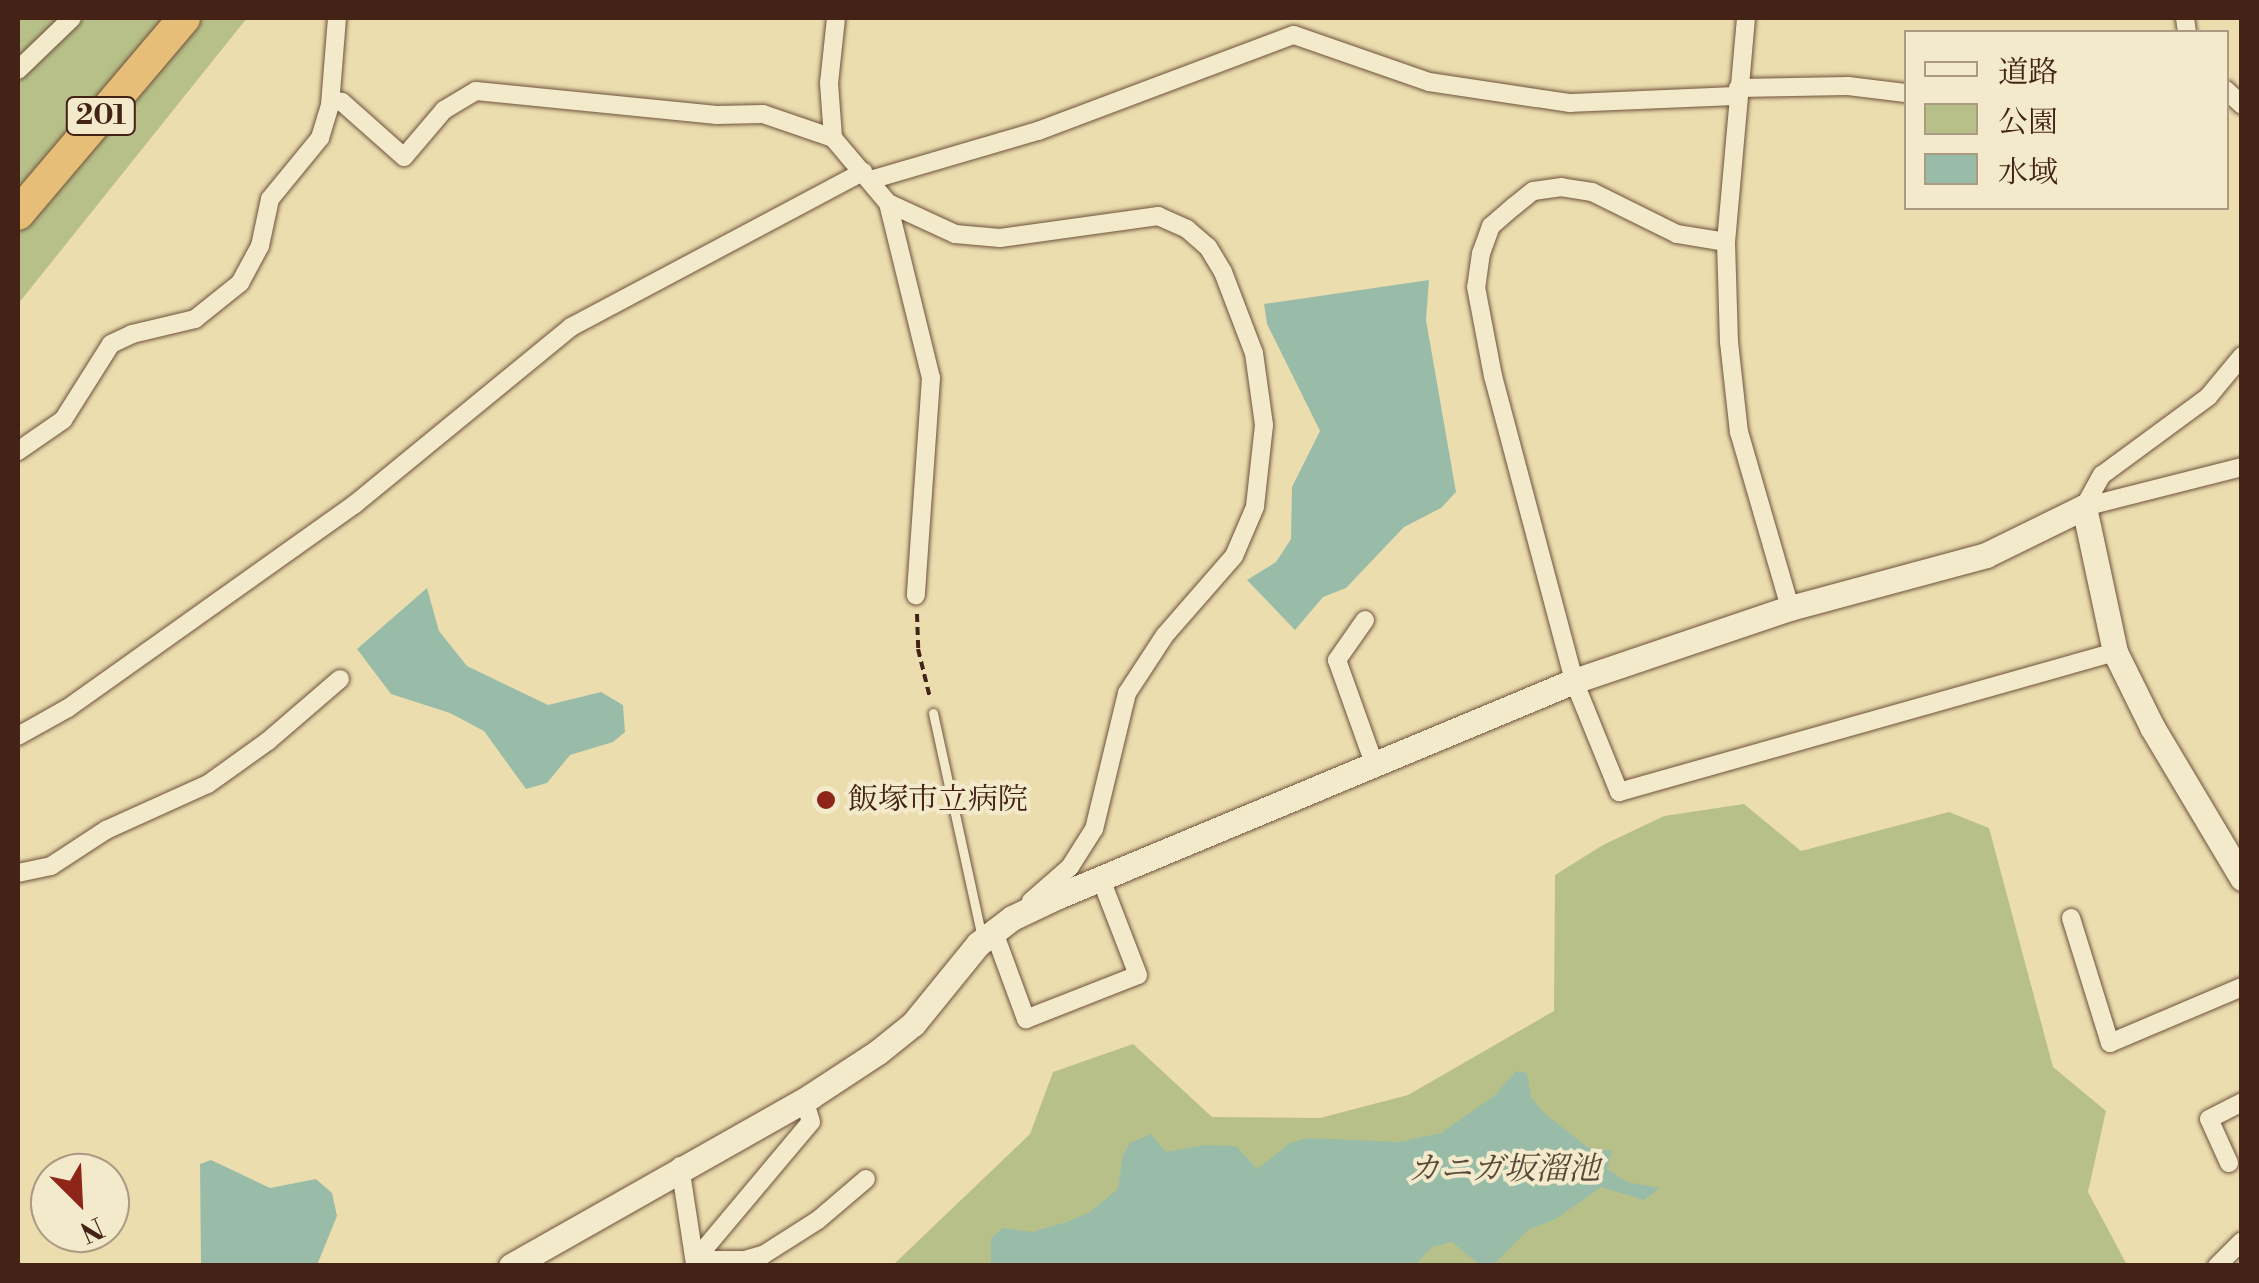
<!DOCTYPE html>
<html>
<head>
<meta charset="utf-8">
<style>
  body { margin:0 }
  #map { position:relative; width:2259px; height:1283px; overflow:hidden; background:#ecddaf; font-family:"Libre Bodoni","Noto Serif JP",serif }
  div>[style] { position:absolute }
  .green>* { inset:0; background:#b8c08a }
  .water>* { inset:0; background:#99bca8 }
  .path>* { height:4px; margin-top:-2px; transform-origin:0; background:repeating-linear-gradient(90deg,#442316 0 8px,transparent 0 13px) }
  .roads { filter:drop-shadow(0 0 2px #6e523c) drop-shadow(0 0 2px #6e523c) }
  .lane>* { height:9px; margin:-4.5px; padding:0 4.5px; transform-origin:4.5px; border-radius:4.5px; background:#f3e9cb }
  .street>* { height:18px; margin:-9px; padding:0 9px; transform-origin:9px; border-radius:9px; background:#f3e9cb }
  .secondary>* { height:25px; margin:-12.5px; padding:0 12.5px; transform-origin:12.5px; border-radius:12.5px; background:#f3e9cb }
  .highway>* { height:32px; margin:-16px; padding:0 16px; transform-origin:16px; border-radius:16px; background:#e6be78 }
  .dots>* { width:28px; height:28px; translate:-50% -50%; box-sizing:border-box; border:5px solid #f3e9cb; border-radius:50% }
  span { translate:-50% -50%; white-space:nowrap; text-align:center; line-height:1.15; -webkit-text-stroke:8px #f3e9cb; paint-order:stroke }
  .shield-label span { padding:2px 8px; background:#f3e9cb; border:2px solid; border-radius:8px; -webkit-text-stroke-width:0 }
  .shield-label { font-size:28px; color:#442316; font-weight:700 }
  .poi-label { font-size:30px; color:#442316 }
  .left { translate:0 -50%; text-align:left }
  .water-label { font-size:32px; color:#59493a; font-style:italic }
  .frame { position:absolute; inset:0; border:20px solid #442316; pointer-events:none }
  .legend { position:absolute; left:1904px; top:30px; width:325px; height:180px; box-sizing:border-box; background:#f3e9cb; border:2px solid #ad9a83; margin:0; padding:12px 18px; list-style:none; font-size:30px; color:#442316 }
  .legend li { display:flex; align-items:center; gap:20px; height:50px }
  .legend b { width:50px; border:2px solid #ad9a83 }
  .north { position:absolute; left:30px; top:1153px; width:100px; height:100px; box-sizing:border-box; background:#f3e9cb; border:2px solid #ad9a83; border-radius:50%; rotate:156deg; font-size:28px; font-weight:700; line-height:40px; text-align:center; color:#442316 }
  .north::after { content:''; display:block; margin:auto; width:35px; height:45px; background:#8f2418; clip-path:polygon(50% 0,100% 100%,50% 72%,0 100%) }
</style>
</head>
<body>
<div id="map">
  <div class="green">
    <i style="clip-path:polygon(18px 18px,247px 18px,18px 304px)"></i>
    <i style="clip-path:polygon(1744px 804px,1801px 851px,1949px 812px,1989px 828px,2053px 1067px,2106px 1111px,2088px 1192px,2127px 1265px,892px 1266px,1030px 1134px,1053px 1072px,1133px 1044px,1212px 1117px,1320px 1118px,1408px 1095px,1554px 1011px,1555px 875px,1603px 845px,1664px 816px)"></i>
  </div>
  <div class="water">
    <i style="clip-path:polygon(1429px 280px,1426px 320px,1456px 492px,1441px 508px,1404px 527px,1346px 588px,1323px 597px,1295px 630px,1247px 580px,1276px 562px,1291px 539px,1292px 487px,1320px 431px,1267px 324px,1264px 304px)"></i>
    <i style="clip-path:polygon(427px 588px,439px 631px,467px 666px,548px 705px,601px 692px,623px 705px,625px 732px,613px 742px,570px 755px,547px 783px,526px 789px,484px 731px,450px 713px,391px 694px,357px 649px)"></i>
    <i style="clip-path:polygon(1516px 1071px,1527px 1073px,1531px 1097px,1542px 1111px,1587px 1147px,1612px 1151px,1607px 1169px,1627px 1182px,1660px 1188px,1644px 1200px,1601px 1187px,1556px 1219px,1528px 1230px,1493px 1265px,1480px 1265px,1452px 1242px,1432px 1247px,1416px 1264px,1384px 1265px,991px 1265px,991px 1238px,1003px 1228px,1032px 1232px,1067px 1222px,1090px 1212px,1118px 1189px,1123px 1155px,1130px 1143px,1151px 1134px,1166px 1152px,1204px 1145px,1236px 1146px,1257px 1169px,1290px 1143px,1309px 1138px,1399px 1142px,1441px 1133px,1494px 1096px)"></i>
    <i style="clip-path:polygon(211px 1160px,270px 1188px,316px 1179px,332px 1193px,337px 1216px,317px 1265px,201px 1265px,200px 1164px)"></i>
  </div>
  <div class="path">
    <i style="left:917px;top:614px;width:35px;rotate:88deg"></i>
    <i style="left:918px;top:649px;width:50px;rotate:76.2deg"></i>
  </div>
  <div class="roads">
    <div class="lane">
      <i style="left:933px;top:713px;width:230px;rotate:77.7deg"></i>
    </div>
    <div class="street">
      <i style="left:836px;top:18px;width:65px;rotate:96.1deg"></i>
      <i style="left:829px;top:83px;width:55px;rotate:85.8deg"></i>
      <i style="left:833px;top:138px;width:85px;rotate:49.8deg"></i>
      <i style="left:888px;top:203px;width:74px;rotate:24.8deg"></i>
      <i style="left:955px;top:234px;width:45px;rotate:5.1deg"></i>
      <i style="left:1000px;top:238px;width:160px;rotate:-7.9deg"></i>
      <i style="left:1158px;top:216px;width:32px;rotate:24deg"></i>
      <i style="left:1187px;top:229px;width:28px;rotate:41deg"></i>
      <i style="left:1208px;top:247px;width:29px;rotate:59deg"></i>
      <i style="left:1223px;top:272px;width:87px;rotate:69.1deg"></i>
      <i style="left:1254px;top:353px;width:73px;rotate:82.1deg"></i>
      <i style="left:1264px;top:425px;width:82px;rotate:96.3deg"></i>
      <i style="left:1255px;top:507px;width:53px;rotate:113.2deg"></i>
      <i style="left:1234px;top:556px;width:105px;rotate:131.1deg"></i>
      <i style="left:1165px;top:635px;width:69px;rotate:123.2deg"></i>
      <i style="left:1127px;top:693px;width:140px;rotate:103.6deg"></i>
      <i style="left:1094px;top:829px;width:45px;rotate:122.3deg"></i>
      <i style="left:1070px;top:867px;width:52px;rotate:138.9deg"></i>
      <i style="left:1746px;top:18px;width:225px;rotate:95.1deg"></i>
      <i style="left:1726px;top:242px;width:100px;rotate:88.3deg"></i>
      <i style="left:1729px;top:342px;width:91px;rotate:83.7deg"></i>
      <i style="left:1739px;top:432px;width:183px;rotate:73.8deg"></i>
      <i style="left:2185px;top:18px;width:14px;rotate:82deg"></i>
      <i style="left:18px;top:70px;width:75px;rotate:-43.9deg"></i>
      <i style="left:1738px;top:88px;width:110px;rotate:-1deg"></i>
      <i style="left:1848px;top:86px;width:58px;rotate:6.9deg"></i>
      <i style="left:2226px;top:90px;width:22px;rotate:43deg"></i>
      <i style="left:331px;top:100px;width:11px;rotate:10deg"></i>
      <i style="left:342px;top:102px;width:83px;rotate:41.6deg"></i>
      <i style="left:404px;top:157px;width:62px;rotate:-49.6deg"></i>
      <i style="left:444px;top:110px;width:37px;rotate:-31deg"></i>
      <i style="left:476px;top:91px;width:242px;rotate:5.7deg"></i>
      <i style="left:717px;top:115px;width:46px;rotate:-1.2deg"></i>
      <i style="left:763px;top:114px;width:74px;rotate:18.9deg"></i>
      <i style="left:870px;top:180px;width:175px;rotate:-16.3deg"></i>
      <i style="left:1038px;top:131px;width:273px;rotate:-20.6deg"></i>
      <i style="left:1294px;top:35px;width:143px;rotate:19.2deg"></i>
      <i style="left:1429px;top:82px;width:143px;rotate:8.5deg"></i>
      <i style="left:1570px;top:103px;width:168px;rotate:-2.4deg"></i>
      <i style="left:888px;top:203px;width:180px;rotate:76.2deg"></i>
      <i style="left:931px;top:378px;width:218px;rotate:94deg"></i>
      <i style="left:1726px;top:242px;width:50px;rotate:-170.7deg"></i>
      <i style="left:1677px;top:234px;width:95px;rotate:-153.7deg"></i>
      <i style="left:1592px;top:192px;width:30px;rotate:-171deg"></i>
      <i style="left:1562px;top:187px;width:29px;rotate:172deg"></i>
      <i style="left:1533px;top:191px;width:26px;rotate:141deg"></i>
      <i style="left:1513px;top:207px;width:29px;rotate:139deg"></i>
      <i style="left:1491px;top:226px;width:29px;rotate:110deg"></i>
      <i style="left:1481px;top:253px;width:34px;rotate:98deg"></i>
      <i style="left:1476px;top:287px;width:91px;rotate:79.2deg"></i>
      <i style="left:1493px;top:376px;width:316px;rotate:75.1deg"></i>
      <i style="left:1574px;top:681px;width:120px;rotate:67.9deg"></i>
      <i style="left:1619px;top:792px;width:515px;rotate:-15.76deg"></i>
      <i style="left:18px;top:451px;width:55px;rotate:-34.6deg"></i>
      <i style="left:63px;top:420px;width:90px;rotate:-57.7deg"></i>
      <i style="left:111px;top:344px;width:23px;rotate:-25deg"></i>
      <i style="left:132px;top:334px;width:65px;rotate:-13.4deg"></i>
      <i style="left:195px;top:319px;width:58px;rotate:-38.7deg"></i>
      <i style="left:240px;top:283px;width:42px;rotate:-61.6deg"></i>
      <i style="left:260px;top:246px;width:48px;rotate:-78deg"></i>
      <i style="left:270px;top:199px;width:79px;rotate:-50.7deg"></i>
      <i style="left:320px;top:138px;width:34px;rotate:-73deg"></i>
      <i style="left:330px;top:105px;width:87px;rotate:-85.4deg"></i>
      <i style="left:2084px;top:507px;width:37px;rotate:-61deg"></i>
      <i style="left:2102px;top:475px;width:132px;rotate:-36.3deg"></i>
      <i style="left:2208px;top:397px;width:53px;rotate:-50.3deg"></i>
      <i style="left:2084px;top:507px;width:163px;rotate:-14.2deg"></i>
      <i style="left:1365px;top:620px;width:49px;rotate:125deg"></i>
      <i style="left:1337px;top:660px;width:113px;rotate:70.3deg"></i>
      <i style="left:18px;top:736px;width:57px;rotate:-29.2deg"></i>
      <i style="left:68px;top:708px;width:352px;rotate:-35.4deg"></i>
      <i style="left:355px;top:504px;width:279px;rotate:-39.3deg"></i>
      <i style="left:571px;top:327px;width:331px;rotate:-28deg"></i>
      <i style="left:18px;top:873px;width:34px;rotate:-12deg"></i>
      <i style="left:51px;top:866px;width:66px;rotate:-33.2deg"></i>
      <i style="left:106px;top:830px;width:112px;rotate:-24.3deg"></i>
      <i style="left:208px;top:784px;width:74px;rotate:-35.6deg"></i>
      <i style="left:268px;top:741px;width:95px;rotate:-40.7deg"></i>
      <i style="left:2071px;top:918px;width:131px;rotate:72.7deg"></i>
      <i style="left:2110px;top:1043px;width:143px;rotate:-23deg"></i>
      <i style="left:994px;top:932px;width:93px;rotate:69.8deg"></i>
      <i style="left:1026px;top:1019px;width:120px;rotate:-21.4deg"></i>
      <i style="left:1138px;top:975px;width:103px;rotate:-111.1deg"></i>
      <i style="left:2229px;top:1163px;width:48px;rotate:-114.4deg"></i>
      <i style="left:2209px;top:1119px;width:37px;rotate:-27deg"></i>
      <i style="left:680px;top:1166px;width:99px;rotate:81.3deg"></i>
      <i style="left:695px;top:1260px;width:180px;rotate:-50deg"></i>
      <i style="left:811px;top:1122px;width:24px;rotate:-107deg"></i>
      <i style="left:695px;top:1260px;width:50px"></i>
      <i style="left:745px;top:1260px;width:19px;rotate:-16deg"></i>
      <i style="left:763px;top:1255px;width:65px;rotate:-32.5deg"></i>
      <i style="left:818px;top:1220px;width:63px;rotate:-40.5deg"></i>
      <i style="left:2217px;top:1266px;width:35px;rotate:-45deg"></i>
    </div>
    <div class="secondary">
      <i style="left:511px;top:1266px;width:345px;rotate:-29.5deg"></i>
      <i style="left:811px;top:1096px;width:80px;rotate:-33.3deg"></i>
      <i style="left:878px;top:1052px;width:45px;rotate:-38.7deg"></i>
      <i style="left:913px;top:1024px;width:103px;rotate:-50.9deg"></i>
      <i style="left:978px;top:944px;width:43px;rotate:-37.4deg"></i>
      <i style="left:1012px;top:918px;width:49px;rotate:-25.5deg"></i>
      <i style="left:1056px;top:897px;width:561px;rotate:-22.64deg"></i>
      <i style="left:1574px;top:681px;width:228px;rotate:-18.7deg"></i>
      <i style="left:1790px;top:608px;width:203px;rotate:-15.1deg"></i>
      <i style="left:1986px;top:555px;width:109px;rotate:-26.1deg"></i>
      <i style="left:2084px;top:507px;width:148px;rotate:77.9deg"></i>
      <i style="left:2115px;top:652px;width:84px;rotate:63.7deg"></i>
      <i style="left:2152px;top:727px;width:176px;rotate:59.2deg"></i>
    </div>
    <div class="highway">
      <i style="left:18px;top:214px;width:257px;rotate:-49.7deg"></i>
    </div>
  </div>
  <div class="dots">
    <i style="left:826px;top:800px;background:#8f2418"></i>
  </div>
  <div class="shield-label">
    <span style="left:101px;top:116px">201</span>
  </div>
  <div class="poi-label">
    <span class="left" style="left:848px;top:800px">飯塚市立病院</span>
  </div>
  <div class="water-label">
    <span style="left:1504px;top:1169px">カニガ坂溜池</span>
  </div>
  <div class="frame"></div>
  <ul class="legend">
  <li><b style="height:12px;background:#f3e9cb"></b>道路</li>
  <li><b style="height:28px;background:#b8c08a"></b>公園</li>
  <li><b style="height:28px;background:#99bca8"></b>水域</li>
  </ul>
  <div class="north">N</div>
</div>
</body>
</html>
